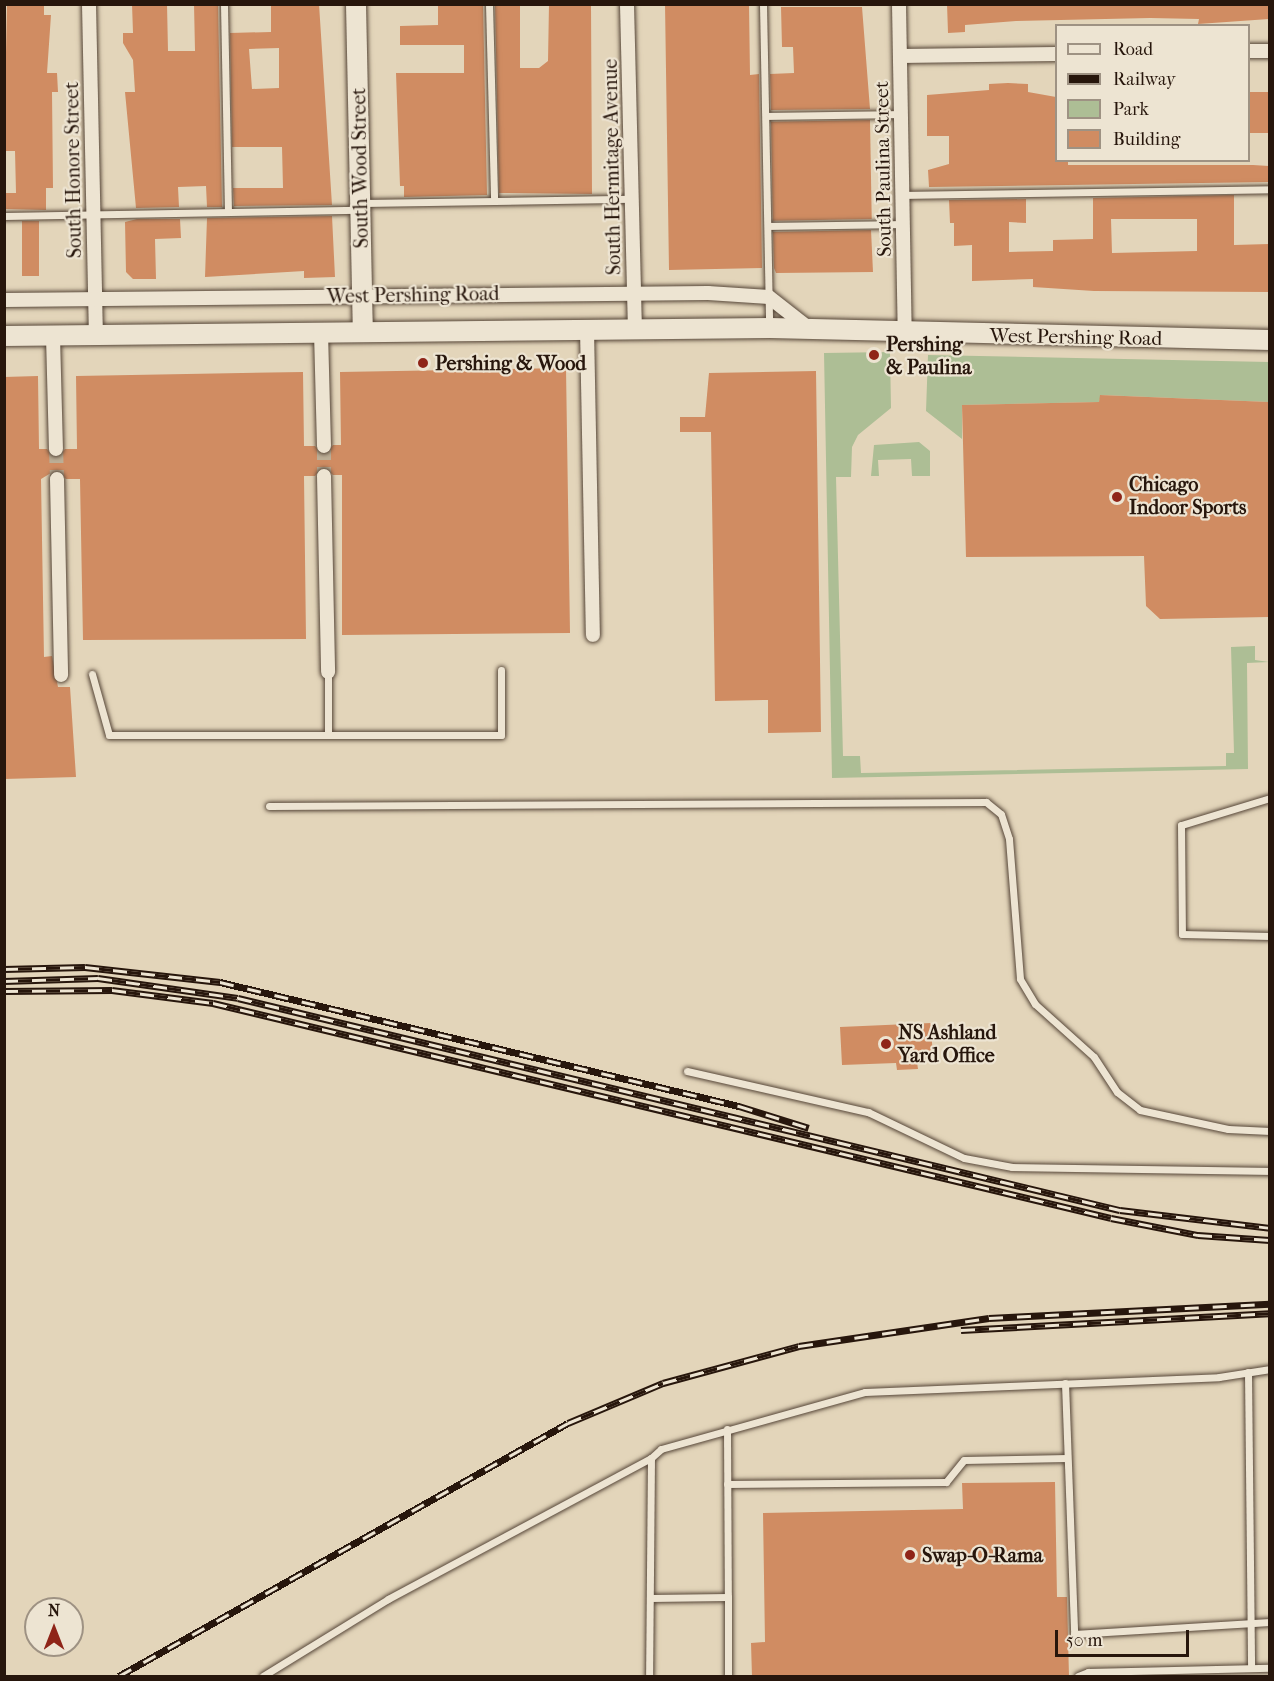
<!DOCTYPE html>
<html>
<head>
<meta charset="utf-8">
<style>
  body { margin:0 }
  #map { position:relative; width:1274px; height:1681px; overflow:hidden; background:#e3d5ba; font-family:"IM FELL French Canon",serif }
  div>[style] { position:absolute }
  .green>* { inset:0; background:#adbe95 }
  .building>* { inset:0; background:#d08c62; transform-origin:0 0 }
  .street-tunnel>* { height:14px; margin-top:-7px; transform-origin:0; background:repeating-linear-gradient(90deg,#bdaf97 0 14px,transparent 0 21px) }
  .roads { filter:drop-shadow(0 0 2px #564638) drop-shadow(0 0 2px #564638) }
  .lane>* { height:7px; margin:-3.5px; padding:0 3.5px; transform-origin:3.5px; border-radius:3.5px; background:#ede4d2 }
  .street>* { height:14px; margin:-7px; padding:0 7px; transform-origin:7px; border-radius:7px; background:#ede4d2 }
  .secondary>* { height:20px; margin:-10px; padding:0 10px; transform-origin:10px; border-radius:10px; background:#ede4d2 }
  .rail>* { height:7px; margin-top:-3.5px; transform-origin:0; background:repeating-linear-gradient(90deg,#ede4d2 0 14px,#27160c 0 28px); box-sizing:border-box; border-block:2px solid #27160c }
  .dots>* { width:16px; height:16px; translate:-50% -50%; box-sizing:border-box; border:3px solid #ede4d2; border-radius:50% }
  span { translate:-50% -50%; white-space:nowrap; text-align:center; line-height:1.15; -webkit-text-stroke:4.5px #ede4d2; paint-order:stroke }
  .street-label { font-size:20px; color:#27160c }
  .poi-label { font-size:20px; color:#27160c; font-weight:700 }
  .left { translate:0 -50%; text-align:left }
  .frame { position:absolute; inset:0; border:6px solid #27160c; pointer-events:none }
  .legend { position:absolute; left:1055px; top:24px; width:195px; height:138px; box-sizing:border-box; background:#ede4d2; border:2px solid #9e9283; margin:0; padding:8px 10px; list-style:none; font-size:18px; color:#27160c }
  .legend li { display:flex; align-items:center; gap:12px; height:30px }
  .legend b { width:30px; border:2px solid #9e9283 }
  .north { position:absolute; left:24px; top:1597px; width:60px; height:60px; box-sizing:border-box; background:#ede4d2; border:2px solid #9e9283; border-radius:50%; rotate:0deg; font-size:16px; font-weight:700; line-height:24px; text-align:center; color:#27160c }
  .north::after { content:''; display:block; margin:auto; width:21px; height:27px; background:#8f2418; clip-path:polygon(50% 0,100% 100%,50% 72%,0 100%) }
  .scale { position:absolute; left:1055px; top:1630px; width:134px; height:27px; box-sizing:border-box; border:3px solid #27160c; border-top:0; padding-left:8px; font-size:18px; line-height:21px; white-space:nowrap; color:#27160c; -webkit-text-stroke:4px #ede4d2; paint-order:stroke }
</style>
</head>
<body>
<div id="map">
  <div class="green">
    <i style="clip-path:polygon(890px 352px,891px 408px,858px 435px,852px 447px,851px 477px,836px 477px,843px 756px,860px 756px,861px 773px,1226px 766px,1226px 753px,1234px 753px,1231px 647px,1255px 646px,1255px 660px,1269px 662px,1247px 663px,1248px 769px,832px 778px,824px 353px)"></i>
    <i style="clip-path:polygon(928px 355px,1269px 362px,1269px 402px,1101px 395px,1099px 402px,962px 405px,962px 439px,926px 411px)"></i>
    <i style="clip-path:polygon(919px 442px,930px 451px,930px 476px,912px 476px,911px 459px,878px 460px,879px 476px,871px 476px,874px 445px)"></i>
  </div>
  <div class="building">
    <i style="clip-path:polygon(7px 4px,44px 4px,44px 15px,51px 15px,47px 73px,57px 73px,58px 92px,52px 92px,53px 188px,46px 188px,46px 210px,4px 209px,4px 193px,16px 193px,15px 151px,4px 151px)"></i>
    <i style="clip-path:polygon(132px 4px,167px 4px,168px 51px,195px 51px,194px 4px,218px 4px,222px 207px,207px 207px,206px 186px,178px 187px,179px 207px,136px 208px,125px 92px,135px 92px,133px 60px,123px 43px,123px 33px,133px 33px)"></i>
    <i style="clip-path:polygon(evenodd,271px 4px,319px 4px,332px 205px,234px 206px,233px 188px,283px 188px,282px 147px,232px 147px,230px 33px,271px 32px,271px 4px,279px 48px,279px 88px,252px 89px,249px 49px,279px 48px)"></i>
    <i style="clip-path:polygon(438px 4px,483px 4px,487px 195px,404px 197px,404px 186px,400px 186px,396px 73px,464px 73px,464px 45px,400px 45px,400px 26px,438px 25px)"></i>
    <i style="clip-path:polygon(495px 4px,520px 4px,520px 68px,539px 68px,548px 61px,549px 4px,591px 4px,592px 194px,499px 193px)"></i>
    <i style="clip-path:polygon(665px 4px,749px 4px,750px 75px,759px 74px,762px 268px,669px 270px)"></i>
    <i style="clip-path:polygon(947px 4px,1269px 4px,1269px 19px,1198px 24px,1199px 19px,1150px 18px,1016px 21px,965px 25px,965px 32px,948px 33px)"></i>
    <i style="clip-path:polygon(781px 7px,862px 7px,870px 109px,771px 110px,770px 74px,794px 73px,793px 47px,782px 47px)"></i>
    <i style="clip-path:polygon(1008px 83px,1028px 84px,1028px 92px,1056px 97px,1056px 160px,1068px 160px,1068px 165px,1253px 165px,1269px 166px,1269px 182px,929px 187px,928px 170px,949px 164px,949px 136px,927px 136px,927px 95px,989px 90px,989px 84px)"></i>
    <i style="left:1269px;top:92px;width:41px;height:21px;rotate:90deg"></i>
    <i style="left:870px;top:120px;width:99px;height:99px;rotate:89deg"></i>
    <i style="clip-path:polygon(evenodd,1234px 195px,1234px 245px,1269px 244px,1269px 292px,1094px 291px,1033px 287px,1033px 279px,972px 281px,972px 245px,954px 246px,954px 223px,950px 223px,949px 200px,1026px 199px,1026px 223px,1009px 222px,1009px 252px,1053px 251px,1053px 240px,1093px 239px,1093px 198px,1234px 195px,1111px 219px,1197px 219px,1197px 251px,1112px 253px,1111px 219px)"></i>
    <i style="clip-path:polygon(332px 216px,335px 277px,304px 278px,304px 271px,205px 277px,207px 218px)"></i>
    <i style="clip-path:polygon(137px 219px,180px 219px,181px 238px,155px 239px,156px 279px,133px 279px,126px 272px,125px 222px)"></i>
    <i style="left:22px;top:221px;width:17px;height:55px"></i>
    <i style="clip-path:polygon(871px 230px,873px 272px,776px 273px,774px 268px,773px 232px)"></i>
    <i style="clip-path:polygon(566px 368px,570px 633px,342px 635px,342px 475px,333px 475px,323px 467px,315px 476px,304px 476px,306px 639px,83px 640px,80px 479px,66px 479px,56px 470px,41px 479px,44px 657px,52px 656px,58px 687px,70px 687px,76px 777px,4px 779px,4px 377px,38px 376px,39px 449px,47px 449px,56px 458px,65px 449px,77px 449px,76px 376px,303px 372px,304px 446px,315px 446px,324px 455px,333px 445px,341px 445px,340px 372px)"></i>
    <i style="clip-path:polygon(816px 371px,821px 732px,768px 733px,768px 700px,715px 701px,711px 432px,680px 432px,680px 417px,705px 417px,709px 373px)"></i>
    <i style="clip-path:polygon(1100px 395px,1269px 402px,1269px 617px,1160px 619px,1146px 606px,1144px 556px,966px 557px,962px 405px,1099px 402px)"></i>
    <i style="clip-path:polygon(931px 1023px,933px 1061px,917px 1062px,918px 1069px,897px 1070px,896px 1063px,842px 1065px,840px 1027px)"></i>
    <i style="clip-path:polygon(1055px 1482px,1057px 1597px,1067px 1597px,1069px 1677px,752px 1677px,751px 1643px,765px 1642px,763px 1513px,963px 1509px,962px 1483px)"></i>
  </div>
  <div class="street-tunnel">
    <i style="left:324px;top:446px;width:30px;rotate:90deg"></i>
    <i style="left:56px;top:449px;width:30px;rotate:88deg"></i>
  </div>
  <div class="roads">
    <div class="lane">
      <i style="left:224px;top:4px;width:208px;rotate:88.9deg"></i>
      <i style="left:489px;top:4px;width:197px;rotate:88.5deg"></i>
      <i style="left:763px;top:4px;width:321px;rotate:88.9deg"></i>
      <i style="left:766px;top:116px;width:135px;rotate:-0.8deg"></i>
      <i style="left:903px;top:195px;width:367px;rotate:-0.9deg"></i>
      <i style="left:363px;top:203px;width:269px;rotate:-0.9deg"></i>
      <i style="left:4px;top:216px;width:355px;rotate:-1deg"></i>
      <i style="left:768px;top:226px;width:135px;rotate:-0.8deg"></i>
      <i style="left:92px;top:674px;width:63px;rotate:74.4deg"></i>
      <i style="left:109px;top:735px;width:219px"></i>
      <i style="left:328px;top:735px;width:63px;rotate:-90deg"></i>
      <i style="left:328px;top:735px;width:173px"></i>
      <i style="left:501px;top:735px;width:65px;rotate:-90deg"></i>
      <i style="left:1270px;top:798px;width:93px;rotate:163.1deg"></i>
      <i style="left:1181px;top:825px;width:109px;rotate:89.5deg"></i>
      <i style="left:1182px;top:934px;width:88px;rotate:1.3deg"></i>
      <i style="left:269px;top:806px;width:717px;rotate:-0.32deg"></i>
      <i style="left:986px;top:802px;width:19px;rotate:39deg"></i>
      <i style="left:1001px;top:814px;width:26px;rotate:72deg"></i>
      <i style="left:1009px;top:839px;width:140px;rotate:85.5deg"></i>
      <i style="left:1020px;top:979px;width:29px;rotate:59deg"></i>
      <i style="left:1035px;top:1004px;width:79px;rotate:41.9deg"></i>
      <i style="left:1094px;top:1057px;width:42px;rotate:56.7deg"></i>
      <i style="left:1117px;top:1092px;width:29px;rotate:38deg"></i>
      <i style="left:1140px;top:1110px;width:90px;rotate:12.2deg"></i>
      <i style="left:1228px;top:1129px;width:42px;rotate:2.7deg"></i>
      <i style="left:687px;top:1071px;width:186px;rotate:12.8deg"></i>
      <i style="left:868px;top:1112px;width:106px;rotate:25.6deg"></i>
      <i style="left:964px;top:1158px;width:49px;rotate:10.6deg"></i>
      <i style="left:1012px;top:1167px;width:258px;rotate:0.9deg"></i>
      <i style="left:1248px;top:1372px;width:296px;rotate:89.4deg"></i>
      <i style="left:1065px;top:1383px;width:251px;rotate:87.9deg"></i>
      <i style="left:1074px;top:1634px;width:196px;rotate:-3.5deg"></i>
      <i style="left:727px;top:1429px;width:168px;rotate:89.7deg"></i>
      <i style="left:651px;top:1458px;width:13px;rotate:-42deg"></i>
      <i style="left:661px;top:1449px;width:212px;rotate:-15.6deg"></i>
      <i style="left:865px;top:1392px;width:354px;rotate:-2.4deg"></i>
      <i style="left:1219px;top:1377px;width:52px;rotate:-8.9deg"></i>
      <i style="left:727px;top:1484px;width:219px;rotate:-0.5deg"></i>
      <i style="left:946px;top:1482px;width:28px;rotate:-51deg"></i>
      <i style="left:964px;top:1460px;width:103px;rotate:-1.1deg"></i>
      <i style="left:650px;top:1598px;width:78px;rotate:-0.7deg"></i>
      <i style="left:728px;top:1597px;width:79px;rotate:90deg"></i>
      <i style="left:263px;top:1676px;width:147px;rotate:-31.6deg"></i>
      <i style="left:388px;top:1599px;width:298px;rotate:-28.2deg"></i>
      <i style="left:651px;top:1458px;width:218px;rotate:90.5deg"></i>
      <i style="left:1078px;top:1676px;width:11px;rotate:-22deg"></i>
      <i style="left:1088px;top:1672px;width:182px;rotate:-1.3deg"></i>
    </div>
    <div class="street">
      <i style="left:89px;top:4px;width:331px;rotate:88.8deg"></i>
      <i style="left:627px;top:4px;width:324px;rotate:88.6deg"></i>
      <i style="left:899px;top:4px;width:328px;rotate:89deg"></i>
      <i style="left:1248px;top:51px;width:22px"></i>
      <i style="left:900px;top:56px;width:156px;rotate:-0.7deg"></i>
      <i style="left:4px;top:300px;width:704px;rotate:-0.57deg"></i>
      <i style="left:708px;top:293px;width:61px;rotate:3.8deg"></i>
      <i style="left:769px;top:297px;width:53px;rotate:38.2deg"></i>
      <i style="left:587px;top:329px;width:306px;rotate:88.9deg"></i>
      <i style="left:321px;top:332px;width:114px;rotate:88.5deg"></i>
      <i style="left:53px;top:336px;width:113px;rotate:88.5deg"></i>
      <i style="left:324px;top:476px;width:196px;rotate:88.8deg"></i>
      <i style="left:57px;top:479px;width:196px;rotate:88.8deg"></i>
    </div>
    <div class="secondary">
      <i style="left:356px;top:4px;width:327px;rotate:88.8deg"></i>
      <i style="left:4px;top:336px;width:766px;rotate:-0.6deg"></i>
      <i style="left:770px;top:328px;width:500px;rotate:1.37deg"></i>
    </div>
  </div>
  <div class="rail">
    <i style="left:4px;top:969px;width:81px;rotate:-1.4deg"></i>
    <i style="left:85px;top:967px;width:136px;rotate:6.3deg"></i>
    <i style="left:220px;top:982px;width:534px;rotate:13.44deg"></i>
    <i style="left:739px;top:1106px;width:73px;rotate:17.4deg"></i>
    <i style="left:4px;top:981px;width:94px;rotate:-1.8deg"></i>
    <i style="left:98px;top:978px;width:141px;rotate:8.1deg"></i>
    <i style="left:238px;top:998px;width:907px;rotate:13.52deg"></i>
    <i style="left:1120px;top:1210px;width:151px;rotate:6.8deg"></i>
    <i style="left:4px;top:991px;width:108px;rotate:-0.5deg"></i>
    <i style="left:112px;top:990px;width:102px;rotate:7.3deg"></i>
    <i style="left:213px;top:1003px;width:923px;rotate:13.46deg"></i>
    <i style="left:1111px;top:1218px;width:89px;rotate:11.1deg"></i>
    <i style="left:1198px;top:1235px;width:72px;rotate:4deg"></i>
    <i style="left:961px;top:1330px;width:309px;rotate:-3.1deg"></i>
    <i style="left:119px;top:1676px;width:515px;rotate:-29.4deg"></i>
    <i style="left:568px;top:1423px;width:103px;rotate:-22.8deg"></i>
    <i style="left:663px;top:1383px;width:141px;rotate:-15.2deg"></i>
    <i style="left:799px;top:1346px;width:192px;rotate:-8.4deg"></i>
    <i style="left:989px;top:1318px;width:281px;rotate:-2.9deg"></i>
  </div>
  <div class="dots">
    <i style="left:874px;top:355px;background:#8f2418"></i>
    <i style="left:423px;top:363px;background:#8f2418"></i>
    <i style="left:1117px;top:497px;background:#8f2418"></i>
    <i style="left:886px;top:1044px;background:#8f2418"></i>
    <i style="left:910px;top:1555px;background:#8f2418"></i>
  </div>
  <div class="street-label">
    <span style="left:612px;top:167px;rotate:-91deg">South Hermitage Avenue</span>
    <span style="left:360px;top:168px;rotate:-91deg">South Wood Street</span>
    <span style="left:883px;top:169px;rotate:-91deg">South Paulina Street</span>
    <span style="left:73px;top:170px;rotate:-91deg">South Honore Street</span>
    <span style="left:413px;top:295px;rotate:-1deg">West Pershing Road</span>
    <span style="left:1076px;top:337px;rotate:1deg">West Pershing Road</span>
  </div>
  <div class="poi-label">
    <span class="left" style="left:886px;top:356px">Pershing<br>&amp; Paulina</span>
    <span class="left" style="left:435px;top:363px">Pershing &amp; Wood</span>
    <span class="left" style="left:1129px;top:496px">Chicago<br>Indoor Sports</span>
    <span class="left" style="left:898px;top:1044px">NS Ashland<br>Yard Office</span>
    <span class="left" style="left:922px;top:1555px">Swap-O-Rama</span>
  </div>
  <div class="frame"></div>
  <ul class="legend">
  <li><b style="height:8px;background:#ede4d2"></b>Road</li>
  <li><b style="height:8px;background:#27160c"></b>Railway</li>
  <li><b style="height:16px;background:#adbe95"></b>Park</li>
  <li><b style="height:16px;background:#d08c62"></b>Building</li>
  </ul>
  <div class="north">N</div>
  <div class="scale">50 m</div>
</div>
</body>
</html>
